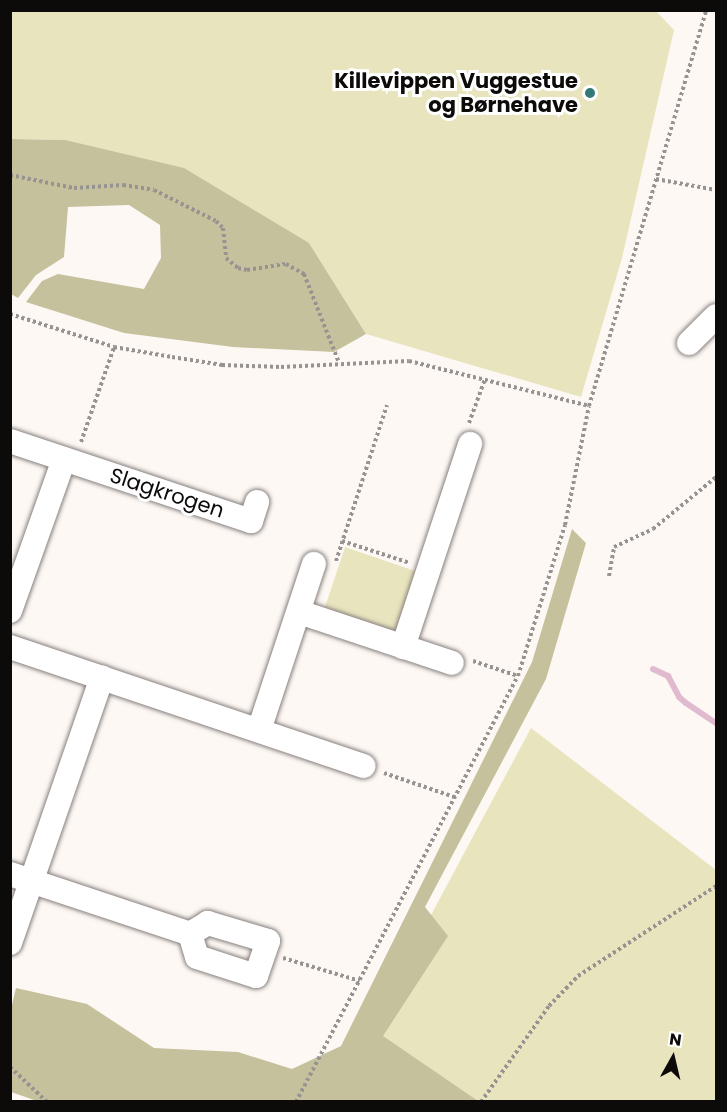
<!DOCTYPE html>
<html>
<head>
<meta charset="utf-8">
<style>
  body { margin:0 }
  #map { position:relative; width:727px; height:1112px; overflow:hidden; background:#fef8f5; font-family:Poppins,sans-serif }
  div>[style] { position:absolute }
  .green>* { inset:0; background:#e8e4be }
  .forest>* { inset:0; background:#c5c19c }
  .stream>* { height:6px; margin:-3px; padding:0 3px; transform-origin:3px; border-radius:3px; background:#e0bace }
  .path>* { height:4px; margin-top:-2px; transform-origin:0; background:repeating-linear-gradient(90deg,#979391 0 3px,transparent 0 6px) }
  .roads { filter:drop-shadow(0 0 2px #87807d) drop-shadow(0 0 2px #87807d) }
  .minor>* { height:24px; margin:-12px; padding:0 12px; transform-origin:12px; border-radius:12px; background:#fff }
  .dots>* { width:16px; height:16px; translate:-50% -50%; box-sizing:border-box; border:3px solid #fff; border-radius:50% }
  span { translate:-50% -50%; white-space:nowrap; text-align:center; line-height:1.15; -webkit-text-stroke:6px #fff; paint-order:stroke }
  .poi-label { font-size:21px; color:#0d0b0a; font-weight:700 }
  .right { translate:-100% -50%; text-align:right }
  .street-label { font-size:21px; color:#0d0b0a }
  .frame { position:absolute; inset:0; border:12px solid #0d0b0a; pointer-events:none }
  .north { position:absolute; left:643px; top:1028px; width:60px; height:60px; -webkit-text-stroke:4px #fff; paint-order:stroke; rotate:8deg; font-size:16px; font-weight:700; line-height:24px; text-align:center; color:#0d0b0a }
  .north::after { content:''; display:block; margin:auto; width:21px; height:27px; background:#0d0b0a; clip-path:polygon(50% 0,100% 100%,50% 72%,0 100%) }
</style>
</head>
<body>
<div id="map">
  <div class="green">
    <i style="clip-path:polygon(655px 10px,674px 30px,622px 258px,581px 397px,366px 334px,309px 243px,65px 140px,11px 139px,11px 11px)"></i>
    <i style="clip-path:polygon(345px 547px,418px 572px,400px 626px,391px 631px,323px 613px)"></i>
    <i style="clip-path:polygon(531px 728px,716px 870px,716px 1101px,472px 1101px,361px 1046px)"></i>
  </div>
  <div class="forest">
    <i style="clip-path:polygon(10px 139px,65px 140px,184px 168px,309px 243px,366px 334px,334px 352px,233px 347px,124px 333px,26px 302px,42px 281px,58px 274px,144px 289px,161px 258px,160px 225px,129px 205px,68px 207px,64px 257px,36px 275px,18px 298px,11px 294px)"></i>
    <i style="clip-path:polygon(572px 529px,586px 543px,546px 679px,425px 907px,448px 936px,383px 1036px,478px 1101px,40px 1102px,11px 1092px,11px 1009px,16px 988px,87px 1004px,154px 1048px,238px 1052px,292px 1069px,341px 1046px,532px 662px)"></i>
  </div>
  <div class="stream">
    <i style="left:653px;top:669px;width:17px;rotate:25deg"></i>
    <i style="left:668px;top:676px;width:24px;rotate:62deg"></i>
    <i style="left:679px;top:697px;width:9px;rotate:41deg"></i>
    <i style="left:686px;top:703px;width:36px;rotate:34deg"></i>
  </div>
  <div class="path">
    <i style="left:10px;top:175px;width:65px;rotate:11.5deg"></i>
    <i style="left:74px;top:188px;width:49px;rotate:-3.5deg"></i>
    <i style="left:123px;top:185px;width:31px;rotate:9deg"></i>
    <i style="left:154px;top:190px;width:69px;rotate:26.6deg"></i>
    <i style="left:216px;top:221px;width:10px;rotate:45deg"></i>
    <i style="left:223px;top:228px;width:30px;rotate:84deg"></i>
    <i style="left:226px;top:258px;width:16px;rotate:40deg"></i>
    <i style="left:238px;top:268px;width:9px;rotate:13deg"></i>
    <i style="left:247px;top:270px;width:39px;rotate:-9deg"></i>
    <i style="left:286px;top:264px;width:21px;rotate:29deg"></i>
    <i style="left:304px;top:274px;width:96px;rotate:68.5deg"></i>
    <i style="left:656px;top:179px;width:61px;rotate:10.4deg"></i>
    <i style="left:10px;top:314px;width:109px;rotate:17.6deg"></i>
    <i style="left:114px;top:347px;width:59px;rotate:9.8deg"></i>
    <i style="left:172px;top:357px;width:51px;rotate:9.1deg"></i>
    <i style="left:222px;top:365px;width:59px;rotate:1.9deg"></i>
    <i style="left:281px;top:367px;width:128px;rotate:-2.7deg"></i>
    <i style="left:409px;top:361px;width:186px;rotate:14deg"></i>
    <i style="left:469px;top:423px;width:47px;rotate:-70deg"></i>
    <i style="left:81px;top:442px;width:101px;rotate:-70.8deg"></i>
    <i style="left:342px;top:541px;width:71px;rotate:17.9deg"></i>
    <i style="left:336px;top:561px;width:164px;rotate:-71.9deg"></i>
    <i style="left:609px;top:576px;width:29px;rotate:-80deg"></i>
    <i style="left:614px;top:547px;width:43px;rotate:-24.8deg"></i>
    <i style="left:653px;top:529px;width:82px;rotate:-39.5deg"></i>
    <i style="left:473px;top:661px;width:47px;rotate:18.4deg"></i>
    <i style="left:384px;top:773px;width:77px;rotate:18.9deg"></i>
    <i style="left:283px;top:958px;width:80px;rotate:16.6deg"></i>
    <i style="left:10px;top:1067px;width:51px;rotate:43.4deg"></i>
    <i style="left:174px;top:1102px;width:14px"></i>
    <i style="left:296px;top:1102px;width:480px;rotate:-62.5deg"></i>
    <i style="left:518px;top:676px;width:158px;rotate:-72.7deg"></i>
    <i style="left:565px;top:525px;width:121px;rotate:-78.6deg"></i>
    <i style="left:589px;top:406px;width:413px;rotate:-73.5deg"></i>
    <i style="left:481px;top:1102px;width:118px;rotate:-54.7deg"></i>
    <i style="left:549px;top:1006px;width:42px;rotate:-46deg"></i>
    <i style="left:578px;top:976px;width:165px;rotate:-33.1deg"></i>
  </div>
  <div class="roads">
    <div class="minor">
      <i style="left:689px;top:343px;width:38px;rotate:-45deg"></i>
      <i style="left:10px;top:441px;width:254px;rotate:18.4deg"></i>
      <i style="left:251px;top:521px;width:20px;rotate:-72deg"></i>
      <i style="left:10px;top:611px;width:161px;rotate:-70.4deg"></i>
      <i style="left:299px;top:612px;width:161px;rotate:18.4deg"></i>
      <i style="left:10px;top:647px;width:373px;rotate:18.6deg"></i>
      <i style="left:403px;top:647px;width:214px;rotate:-71.7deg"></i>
      <i style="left:259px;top:730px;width:175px;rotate:-71.7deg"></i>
      <i style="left:10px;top:874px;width:190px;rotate:18.4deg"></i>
      <i style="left:190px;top:934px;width:24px;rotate:73deg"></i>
      <i style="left:197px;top:957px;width:62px;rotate:17.9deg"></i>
      <i style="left:256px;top:976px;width:37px;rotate:-71deg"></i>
      <i style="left:268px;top:941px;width:63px;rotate:-163.3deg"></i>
      <i style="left:208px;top:923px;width:21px;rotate:149deg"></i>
      <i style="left:10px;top:943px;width:281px;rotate:-70.9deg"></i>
    </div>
  </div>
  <div class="dots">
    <i style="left:590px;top:93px;background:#327a77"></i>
  </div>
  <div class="poi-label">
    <span class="right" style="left:578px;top:93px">Killevippen Vuggestue<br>og Børnehave</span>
  </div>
  <div class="street-label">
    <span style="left:167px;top:493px;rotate:18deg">Slagkrogen</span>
  </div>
  <div class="frame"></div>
  <div class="north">N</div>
</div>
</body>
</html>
